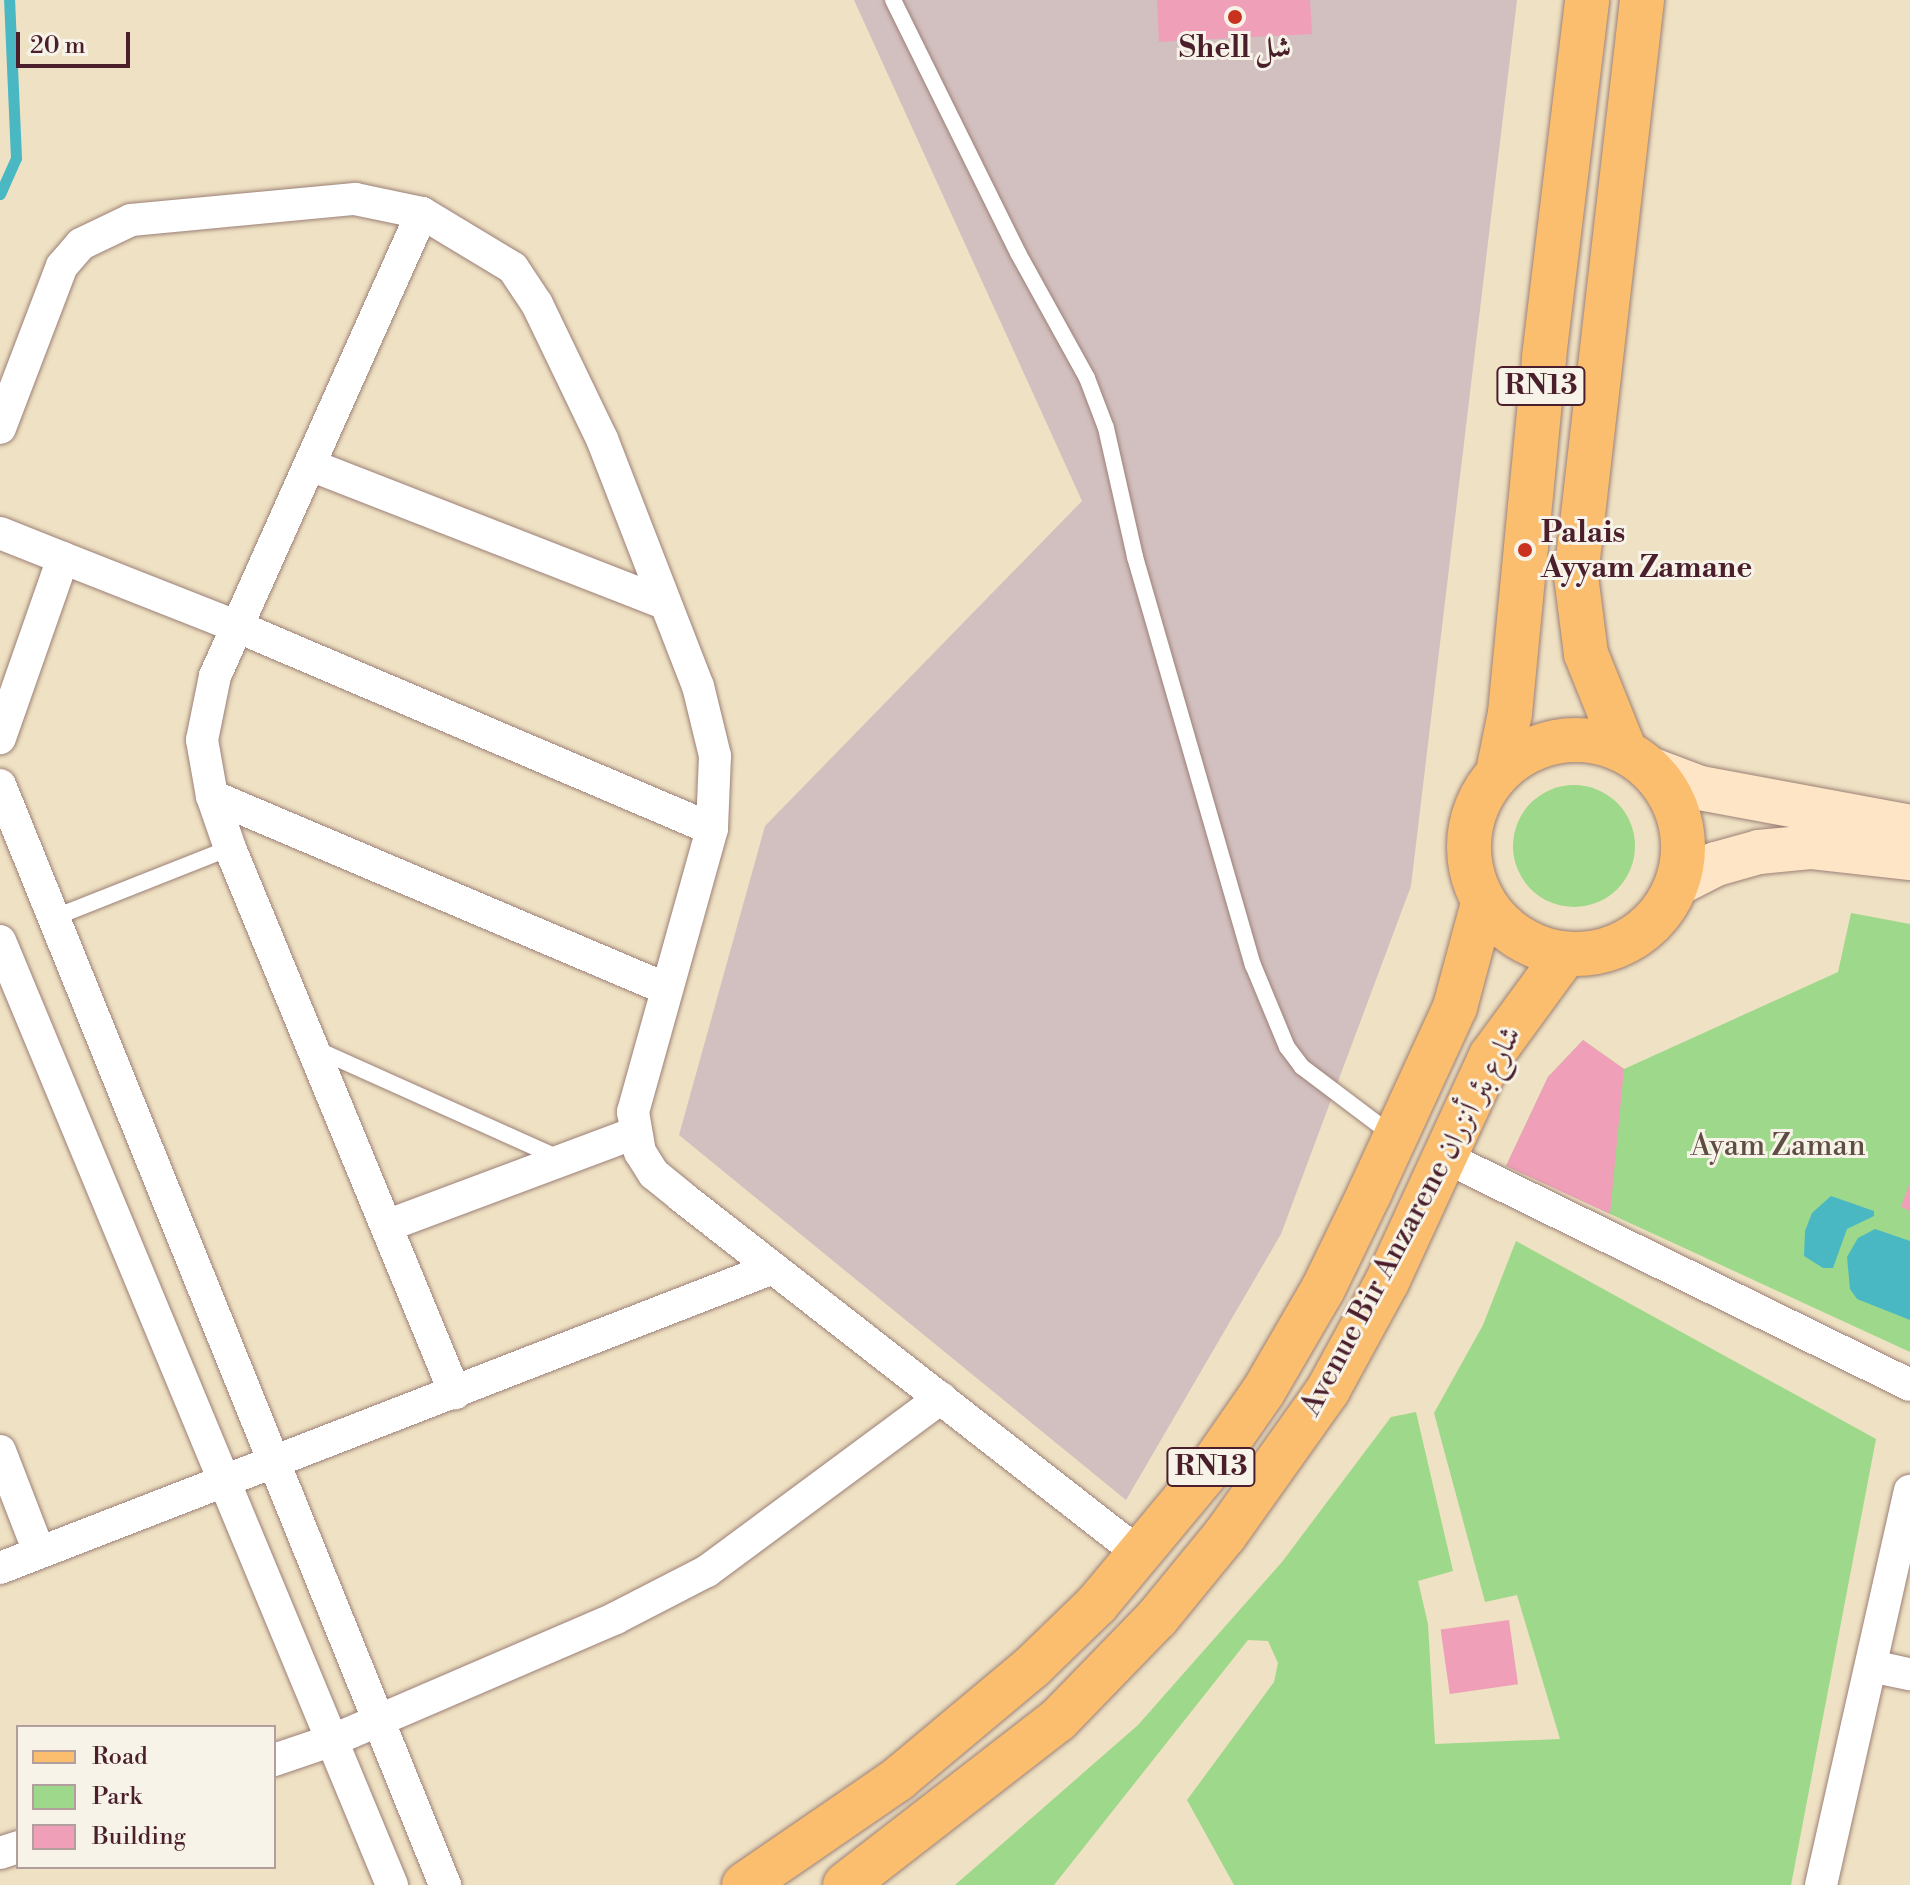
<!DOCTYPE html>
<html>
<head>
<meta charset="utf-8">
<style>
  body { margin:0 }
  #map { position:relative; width:1910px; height:1885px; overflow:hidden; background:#efe1c3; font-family:"Libre Bodoni",Amiri,serif }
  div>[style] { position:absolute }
  .industrial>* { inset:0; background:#d2bfbf }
  .green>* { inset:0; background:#9ed88b }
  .round { border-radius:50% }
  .water>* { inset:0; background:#4ab8c3 }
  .stream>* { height:11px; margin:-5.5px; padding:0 5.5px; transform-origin:5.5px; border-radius:5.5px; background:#4ab8c3 }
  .building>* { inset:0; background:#f09fb8; transform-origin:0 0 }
  .roads { filter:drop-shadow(0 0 2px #9c8077) drop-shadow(0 0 2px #9c8077) }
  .service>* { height:16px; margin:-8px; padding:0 8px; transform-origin:8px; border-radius:8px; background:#fff }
  .minor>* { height:32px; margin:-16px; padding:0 16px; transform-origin:16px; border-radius:16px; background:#fff }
  .secondary>* { height:44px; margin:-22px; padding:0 22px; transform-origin:22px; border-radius:22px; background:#fde5c5 }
  .primary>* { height:44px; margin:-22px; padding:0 22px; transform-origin:22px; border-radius:22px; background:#fabe6e }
  .primary>.ring { margin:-22px; padding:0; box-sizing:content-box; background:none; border:44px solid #fabe6e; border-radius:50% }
  .dots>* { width:22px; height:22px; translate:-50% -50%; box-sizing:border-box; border:4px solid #f7f3e8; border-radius:50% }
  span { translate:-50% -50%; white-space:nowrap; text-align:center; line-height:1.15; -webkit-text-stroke:6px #f7f3e8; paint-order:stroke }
  .shield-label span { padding:2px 6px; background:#f7f3e8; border:2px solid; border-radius:6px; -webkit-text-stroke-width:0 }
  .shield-label { font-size:28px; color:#4a1f2b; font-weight:700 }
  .poi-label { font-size:30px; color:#4a1f2b; font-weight:700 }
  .left { translate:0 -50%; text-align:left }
  .park-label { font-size:30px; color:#5f4d43 }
  .street-label { font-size:30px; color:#4a1f2b }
  .legend { position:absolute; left:16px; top:1725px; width:260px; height:144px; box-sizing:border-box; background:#f7f3e8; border:2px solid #b29e9c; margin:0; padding:10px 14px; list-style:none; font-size:24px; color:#4a1f2b }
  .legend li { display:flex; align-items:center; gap:16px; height:40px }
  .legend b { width:40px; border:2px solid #b29e9c }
  .scale { position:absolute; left:16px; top:32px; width:114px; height:36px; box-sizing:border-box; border:4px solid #4a1f2b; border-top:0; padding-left:10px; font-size:24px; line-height:28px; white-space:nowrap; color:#4a1f2b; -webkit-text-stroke:6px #f7f3e8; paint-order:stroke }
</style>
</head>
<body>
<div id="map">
  <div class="industrial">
    <i style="clip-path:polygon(854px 0,1517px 0,1411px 886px,1281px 1234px,1126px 1500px,679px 1135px,765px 826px,1082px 501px)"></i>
  </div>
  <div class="green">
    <i class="round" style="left:1513px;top:785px;width:122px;height:122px"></i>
    <i style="clip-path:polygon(1851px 913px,1910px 924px,1910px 1352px,1506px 1166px,1548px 1077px,1583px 1040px,1624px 1069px,1838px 972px)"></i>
    <i style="clip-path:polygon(1516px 1241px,1876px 1439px,1791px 1885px,1234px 1885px,1187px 1800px,1274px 1682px,1278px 1663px,1268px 1641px,1248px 1640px,1054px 1885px,955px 1885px,1138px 1725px,1282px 1562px,1391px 1417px,1416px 1412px,1453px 1571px,1418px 1581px,1428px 1624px,1435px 1744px,1560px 1739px,1517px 1595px,1485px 1602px,1434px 1413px,1483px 1325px)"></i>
  </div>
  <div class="water">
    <i style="clip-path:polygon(1831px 1196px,1874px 1211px,1874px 1216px,1847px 1229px,1833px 1268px,1823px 1268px,1804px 1256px,1805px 1231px,1812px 1213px)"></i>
    <i style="clip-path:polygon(1875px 1229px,1910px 1241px,1910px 1320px,1857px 1299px,1850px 1289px,1847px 1257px,1858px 1238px)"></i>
  </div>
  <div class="stream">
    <i style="left:0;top:194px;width:39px;rotate:-66deg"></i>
    <i style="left:16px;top:158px;width:158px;rotate:-92.5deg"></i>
  </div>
  <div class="building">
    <i style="clip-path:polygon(1157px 0,1310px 0,1312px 34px,1159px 42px)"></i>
    <i style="clip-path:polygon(1583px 1040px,1624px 1069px,1610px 1214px,1506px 1166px,1548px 1077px)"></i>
    <i style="clip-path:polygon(1910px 1182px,1910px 1211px,1901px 1207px)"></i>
    <i style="left:1509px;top:1620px;width:65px;height:69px;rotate:82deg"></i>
  </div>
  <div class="roads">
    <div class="service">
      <i style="left:893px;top:0;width:282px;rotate:63.7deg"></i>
      <i style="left:1018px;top:253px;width:143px;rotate:61.1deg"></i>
      <i style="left:1087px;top:378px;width:53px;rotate:69.2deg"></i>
      <i style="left:1106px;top:428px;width:132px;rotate:77.3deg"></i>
      <i style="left:1135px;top:557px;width:425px;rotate:73.9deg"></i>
      <i style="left:1253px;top:965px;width:89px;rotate:67.5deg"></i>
      <i style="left:1287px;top:1047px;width:25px;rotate:53deg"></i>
      <i style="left:1302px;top:1067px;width:116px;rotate:37deg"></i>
      <i style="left:53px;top:918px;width:190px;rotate:-21.6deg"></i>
      <i style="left:316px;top:1049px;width:269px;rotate:24.2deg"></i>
    </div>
    <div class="minor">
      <i style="left:422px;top:213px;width:507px;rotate:114.09deg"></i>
      <i style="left:215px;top:676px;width:65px;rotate:101.5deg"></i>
      <i style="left:202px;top:740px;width:57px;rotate:79.9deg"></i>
      <i style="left:212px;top:796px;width:55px;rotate:70.9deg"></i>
      <i style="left:230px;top:848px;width:590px;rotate:67.57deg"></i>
      <i style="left:0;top:428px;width:173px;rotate:-69.1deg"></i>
      <i style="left:62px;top:266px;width:29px;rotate:-49deg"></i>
      <i style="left:81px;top:244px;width:55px;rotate:-25.6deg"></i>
      <i style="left:131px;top:220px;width:225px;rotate:-5.4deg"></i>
      <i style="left:355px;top:199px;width:68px;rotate:11.8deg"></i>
      <i style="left:422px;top:213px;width:106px;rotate:31.1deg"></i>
      <i style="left:513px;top:268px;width:43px;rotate:56.3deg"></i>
      <i style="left:537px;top:304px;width:150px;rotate:64.3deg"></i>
      <i style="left:602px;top:439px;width:265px;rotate:68.8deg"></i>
      <i style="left:698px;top:686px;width:72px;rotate:76.3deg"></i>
      <i style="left:715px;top:756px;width:73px;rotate:92.4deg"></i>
      <i style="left:712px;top:829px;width:294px;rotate:105.6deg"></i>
      <i style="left:633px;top:1112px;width:41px;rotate:80.1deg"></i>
      <i style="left:640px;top:1152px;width:26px;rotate:58deg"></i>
      <i style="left:654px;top:1174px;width:36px;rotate:39deg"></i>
      <i style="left:682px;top:1197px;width:582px;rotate:37.95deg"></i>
      <i style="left:310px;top:465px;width:380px;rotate:21.3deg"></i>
      <i style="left:0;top:533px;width:68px;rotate:21.6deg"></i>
      <i style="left:63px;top:558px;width:191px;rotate:109.3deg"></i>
      <i style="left:63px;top:558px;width:186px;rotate:21.5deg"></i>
      <i style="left:236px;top:626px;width:517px;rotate:23.1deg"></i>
      <i style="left:0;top:785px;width:1187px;rotate:67.97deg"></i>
      <i style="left:212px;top:796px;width:493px;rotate:23deg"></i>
      <i style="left:0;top:941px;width:1022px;rotate:67.45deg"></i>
      <i style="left:1441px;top:1155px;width:522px;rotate:26.12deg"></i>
      <i style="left:389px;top:1225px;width:260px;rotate:-20.5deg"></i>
      <i style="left:0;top:1451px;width:108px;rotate:68.9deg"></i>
      <i style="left:0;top:1568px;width:829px;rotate:-21.21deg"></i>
      <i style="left:1871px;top:1666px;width:40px;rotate:12deg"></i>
      <i style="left:274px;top:1760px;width:62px;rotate:-18.7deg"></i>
      <i style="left:333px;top:1740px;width:308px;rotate:-23.3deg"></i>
      <i style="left:616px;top:1618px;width:102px;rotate:-27.3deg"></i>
      <i style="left:707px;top:1571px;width:291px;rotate:-36.5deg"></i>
      <i style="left:0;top:1853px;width:19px;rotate:-18deg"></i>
      <i style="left:1821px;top:1885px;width:404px;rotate:-77.3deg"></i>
    </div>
    <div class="secondary">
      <i style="left:1650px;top:769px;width:53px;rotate:20.8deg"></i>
      <i style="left:1700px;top:788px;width:214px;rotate:10.5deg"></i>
      <i style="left:1677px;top:884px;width:44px;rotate:-27.1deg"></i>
      <i style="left:1716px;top:864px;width:45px;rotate:-15.6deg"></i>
      <i style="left:1759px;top:852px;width:51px;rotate:-5.6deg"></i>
      <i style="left:1810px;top:847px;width:101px;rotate:6.3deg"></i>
    </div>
    <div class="primary">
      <i class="ring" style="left:1469px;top:740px;width:170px;height:170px"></i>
      <i style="left:1625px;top:751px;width:105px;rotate:-111.9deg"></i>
      <i style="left:1586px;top:654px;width:79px;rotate:-97.3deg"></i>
      <i style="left:1576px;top:576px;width:580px;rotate:-83.46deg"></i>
      <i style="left:1498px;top:772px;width:60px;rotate:-78.5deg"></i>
      <i style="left:1510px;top:713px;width:358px;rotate:-84.5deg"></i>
      <i style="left:1544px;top:357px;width:360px;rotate:-83.1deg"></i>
      <i style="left:744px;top:1885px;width:187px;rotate:-34.5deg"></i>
      <i style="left:898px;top:1779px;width:175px;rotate:-39.9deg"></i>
      <i style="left:1032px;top:1667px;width:91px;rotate:-44.1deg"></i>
      <i style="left:1097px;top:1604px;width:173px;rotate:-50.2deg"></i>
      <i style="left:1208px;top:1471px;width:96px;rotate:-55.2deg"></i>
      <i style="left:1263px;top:1392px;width:119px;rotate:-59.8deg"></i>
      <i style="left:1323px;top:1289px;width:108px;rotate:-64.1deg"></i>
      <i style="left:1370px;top:1192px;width:204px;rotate:-65.3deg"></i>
      <i style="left:1455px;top:1007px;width:108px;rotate:-74.9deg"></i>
      <i style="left:845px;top:1885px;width:269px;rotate:-37.8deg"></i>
      <i style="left:1058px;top:1720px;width:142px;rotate:-45.9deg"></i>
      <i style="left:1157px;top:1618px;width:107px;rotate:-50.7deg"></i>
      <i style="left:1225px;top:1535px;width:178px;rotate:-54.6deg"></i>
      <i style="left:1328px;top:1390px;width:123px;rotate:-61.4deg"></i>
      <i style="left:1387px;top:1282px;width:249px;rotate:-65.3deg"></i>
      <i style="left:1491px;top:1056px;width:125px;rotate:-53.8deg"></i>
    </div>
  </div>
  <div class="dots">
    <i style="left:1235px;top:17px;background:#c8321e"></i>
    <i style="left:1525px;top:550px;background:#c8321e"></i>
  </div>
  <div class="shield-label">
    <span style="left:1541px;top:386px">RN13</span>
    <span style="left:1211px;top:1467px">RN13</span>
  </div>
  <div class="poi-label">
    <span style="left:1235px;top:48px">Shell شل</span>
    <span class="left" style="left:1541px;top:550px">Palais<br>Ayyam Zamane</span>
  </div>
  <div class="park-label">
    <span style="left:1778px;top:1146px">Ayam Zaman</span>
  </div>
  <div class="street-label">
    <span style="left:1411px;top:1221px;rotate:-62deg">Avenue Bir Anzarene شارع بئر أنزران</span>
  </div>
  <ul class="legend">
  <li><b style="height:10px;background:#fabe6e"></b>Road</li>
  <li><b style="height:22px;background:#9ed88b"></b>Park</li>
  <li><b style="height:22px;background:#f09fb8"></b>Building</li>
  </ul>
  <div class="scale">20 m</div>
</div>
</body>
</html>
